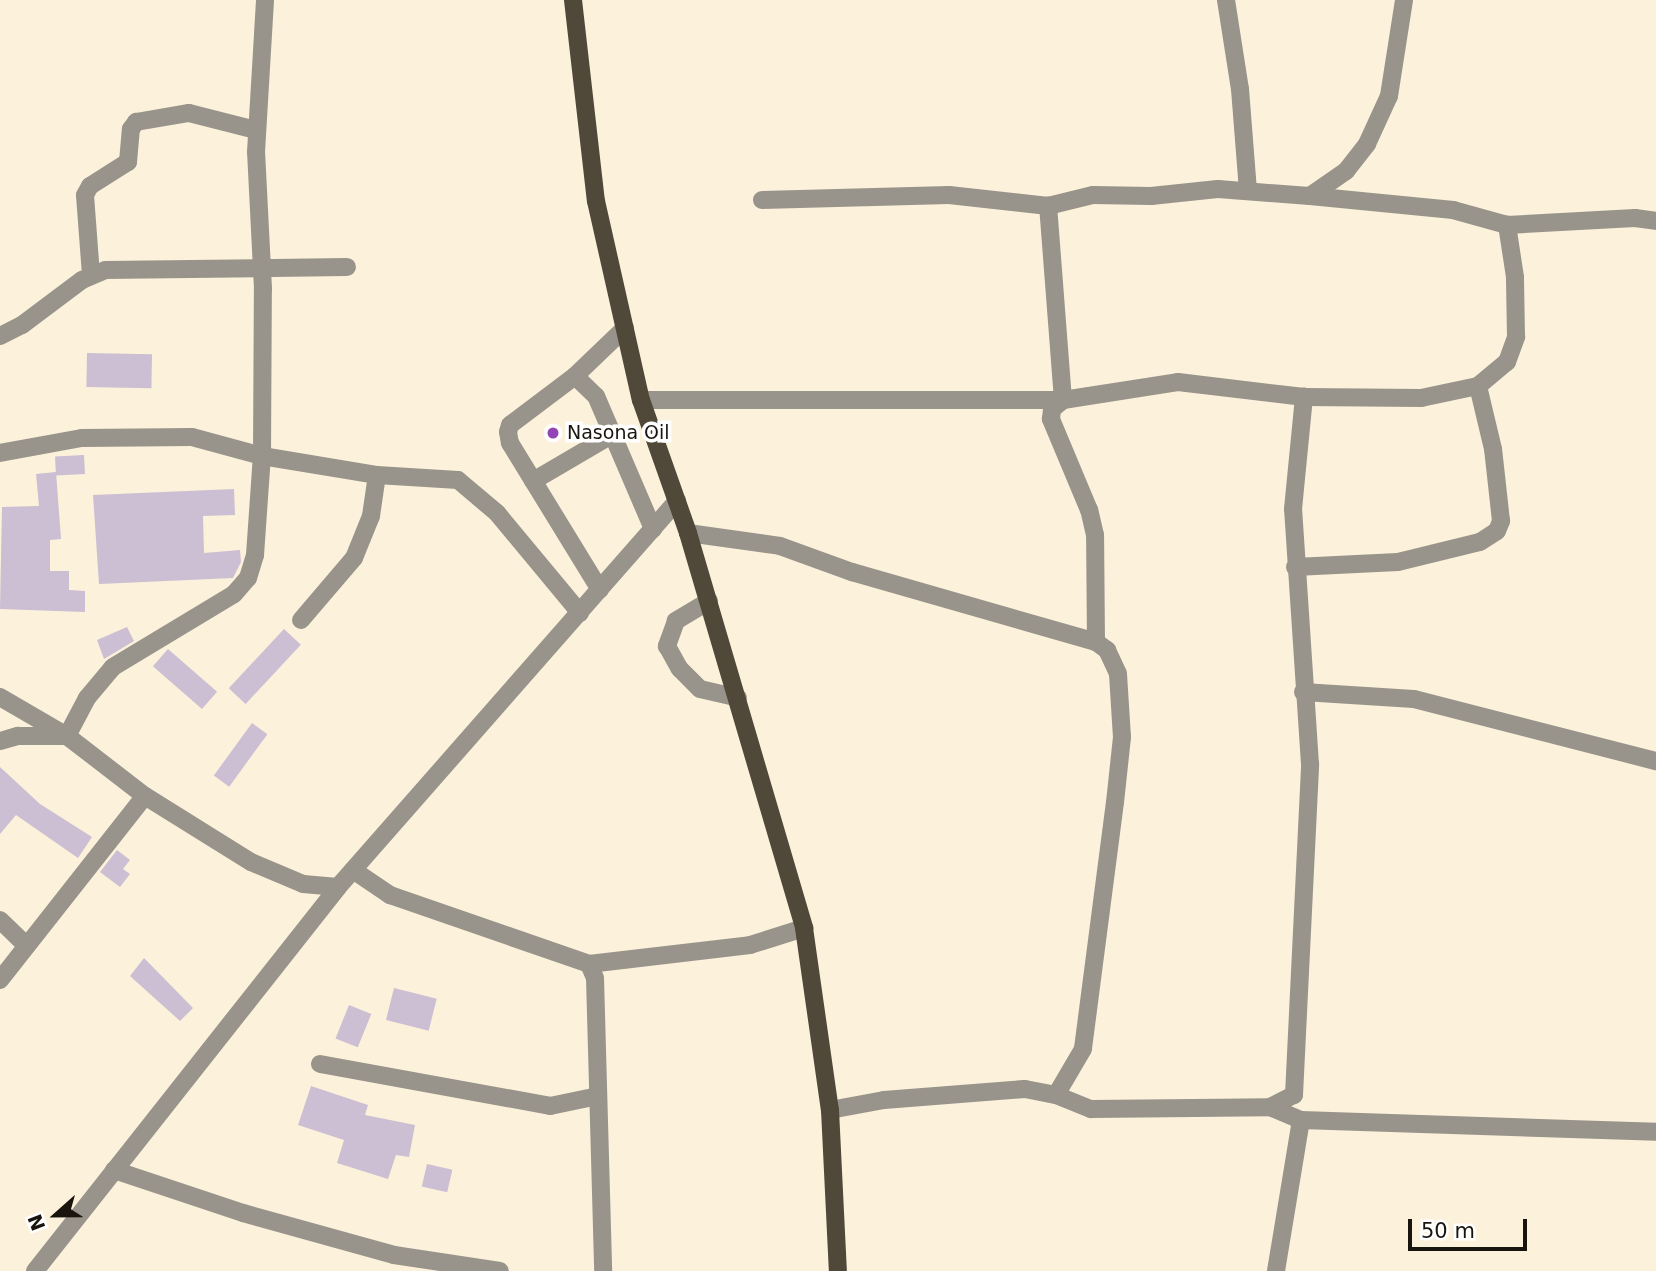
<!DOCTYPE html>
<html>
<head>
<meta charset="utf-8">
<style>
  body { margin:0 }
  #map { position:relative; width:1656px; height:1271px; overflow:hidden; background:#fcf1da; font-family:"DejaVu Sans",sans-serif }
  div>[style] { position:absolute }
  .building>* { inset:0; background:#ccbed3; transform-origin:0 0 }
  .minor>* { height:18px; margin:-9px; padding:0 9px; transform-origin:9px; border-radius:9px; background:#98948b }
  .major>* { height:18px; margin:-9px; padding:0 9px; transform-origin:9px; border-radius:9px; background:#504939 }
  .dots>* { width:19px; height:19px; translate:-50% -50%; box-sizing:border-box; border:4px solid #fff; border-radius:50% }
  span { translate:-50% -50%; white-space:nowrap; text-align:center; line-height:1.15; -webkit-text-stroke:7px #fff; paint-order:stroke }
  .poi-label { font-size:19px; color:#19150e }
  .left { translate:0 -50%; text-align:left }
  .north { position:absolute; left:21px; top:1180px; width:70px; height:70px; -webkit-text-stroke:5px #fff; paint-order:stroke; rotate:249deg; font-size:19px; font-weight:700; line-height:28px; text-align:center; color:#19150e }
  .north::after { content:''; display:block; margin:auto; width:24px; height:32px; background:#19150e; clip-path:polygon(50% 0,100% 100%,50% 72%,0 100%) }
  .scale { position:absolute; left:1408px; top:1219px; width:119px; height:32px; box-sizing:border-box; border:4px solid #19150e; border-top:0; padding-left:9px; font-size:21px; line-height:24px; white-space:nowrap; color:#19150e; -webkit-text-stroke:5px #fff; paint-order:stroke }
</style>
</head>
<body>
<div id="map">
  <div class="building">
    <i style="left:87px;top:353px;width:65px;height:34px;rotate:1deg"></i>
    <i style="left:84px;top:455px;width:19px;height:29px;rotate:87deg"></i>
    <i style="clip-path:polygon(56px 472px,61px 539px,50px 540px,50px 571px,69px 571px,69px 590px,85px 591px,85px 612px,0 609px,2px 507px,39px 506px,36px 474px)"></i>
    <i style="clip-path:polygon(234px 489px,235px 515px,203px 516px,204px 553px,240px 550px,241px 562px,233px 578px,99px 584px,93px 495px)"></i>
    <i style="clip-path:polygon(127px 627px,134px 641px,104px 659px,97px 640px)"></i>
    <i style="left:284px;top:629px;width:23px;height:81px;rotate:43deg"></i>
    <i style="left:168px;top:649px;width:65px;height:23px;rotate:41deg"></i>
    <i style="left:252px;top:723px;width:19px;height:65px;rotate:36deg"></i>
    <i style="clip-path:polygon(0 767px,40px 804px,92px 837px,78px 858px,16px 815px,0 834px)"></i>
    <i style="clip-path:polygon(117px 850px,130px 860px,123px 869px,130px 874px,120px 887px,100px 872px)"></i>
    <i style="clip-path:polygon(144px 958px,193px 1008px,180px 1021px,130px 976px)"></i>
    <i style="left:394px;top:988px;width:44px;height:33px;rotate:14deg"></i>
    <i style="left:349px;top:1005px;width:24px;height:36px;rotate:22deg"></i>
    <i style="clip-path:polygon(311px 1086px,368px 1105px,365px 1115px,415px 1125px,409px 1157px,396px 1155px,388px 1179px,337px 1163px,344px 1140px,298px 1125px)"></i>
    <i style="left:427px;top:1164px;width:26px;height:23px;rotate:13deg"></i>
  </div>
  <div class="minor">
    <i style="left:1226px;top:0;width:90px;rotate:81.1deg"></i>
    <i style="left:1240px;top:89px;width:101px;rotate:85.5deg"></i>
    <i style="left:1310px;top:196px;width:144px;rotate:5.6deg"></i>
    <i style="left:1453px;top:210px;width:56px;rotate:15.5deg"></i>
    <i style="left:1507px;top:225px;width:128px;rotate:-3.1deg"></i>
    <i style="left:1635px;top:218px;width:21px;rotate:8deg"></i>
    <i style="left:762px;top:200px;width:187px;rotate:-1.5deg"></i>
    <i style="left:949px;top:195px;width:100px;rotate:6.3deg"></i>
    <i style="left:91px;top:275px;width:80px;rotate:-94.3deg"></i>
    <i style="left:85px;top:195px;width:10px;rotate:-61deg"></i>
    <i style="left:90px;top:186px;width:45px;rotate:-32.3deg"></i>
    <i style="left:128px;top:162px;width:33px;rotate:-85deg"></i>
    <i style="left:131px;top:129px;width:9px;rotate:-54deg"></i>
    <i style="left:136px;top:122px;width:54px;rotate:-9.6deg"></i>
    <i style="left:189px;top:113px;width:69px;rotate:14.2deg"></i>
    <i style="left:625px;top:328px;width:69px;rotate:136.2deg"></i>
    <i style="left:575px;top:376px;width:29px;rotate:44deg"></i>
    <i style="left:596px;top:396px;width:145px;rotate:66.8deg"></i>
    <i style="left:0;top:336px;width:25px;rotate:-27deg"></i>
    <i style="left:22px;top:325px;width:75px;rotate:-36.9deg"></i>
    <i style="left:82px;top:280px;width:25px;rotate:-23deg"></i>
    <i style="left:105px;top:270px;width:242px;rotate:-0.7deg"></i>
    <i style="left:575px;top:376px;width:81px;rotate:143deg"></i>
    <i style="left:510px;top:425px;width:7px;rotate:106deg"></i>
    <i style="left:508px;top:432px;width:11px;rotate:80deg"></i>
    <i style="left:510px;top:443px;width:172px;rotate:58.5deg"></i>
    <i style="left:641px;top:400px;width:422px"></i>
    <i style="left:1063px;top:400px;width:116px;rotate:-8.9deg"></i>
    <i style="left:1178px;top:382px;width:127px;rotate:6.8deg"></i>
    <i style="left:1304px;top:397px;width:117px;rotate:0.5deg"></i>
    <i style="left:1421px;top:398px;width:58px;rotate:-11.9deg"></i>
    <i style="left:1478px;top:386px;width:38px;rotate:-40deg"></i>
    <i style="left:1507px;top:362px;width:27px;rotate:-70deg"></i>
    <i style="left:1516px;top:337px;width:60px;rotate:-91deg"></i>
    <i style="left:1515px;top:277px;width:53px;rotate:-98.7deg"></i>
    <i style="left:0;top:453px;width:83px;rotate:-10.4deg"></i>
    <i style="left:82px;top:438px;width:110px;rotate:-0.5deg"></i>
    <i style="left:192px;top:437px;width:73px;rotate:15.2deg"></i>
    <i style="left:262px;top:456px;width:117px;rotate:9.4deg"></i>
    <i style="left:377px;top:475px;width:81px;rotate:3.5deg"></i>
    <i style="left:458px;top:480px;width:51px;rotate:40.2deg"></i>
    <i style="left:497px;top:513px;width:130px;rotate:50.3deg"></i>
    <i style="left:533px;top:481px;width:93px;rotate:-30.4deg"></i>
    <i style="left:688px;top:533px;width:93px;rotate:8deg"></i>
    <i style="left:780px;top:546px;width:77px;rotate:19.9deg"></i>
    <i style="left:852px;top:572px;width:254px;rotate:16deg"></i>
    <i style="left:1096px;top:642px;width:14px;rotate:36deg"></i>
    <i style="left:1107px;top:650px;width:26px;rotate:65deg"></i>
    <i style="left:1118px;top:674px;width:63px;rotate:86.4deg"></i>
    <i style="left:1122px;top:737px;width:65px;rotate:96.1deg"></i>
    <i style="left:1115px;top:802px;width:249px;rotate:97.4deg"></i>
    <i style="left:1083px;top:1049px;width:53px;rotate:120.4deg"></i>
    <i style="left:1295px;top:567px;width:103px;rotate:-2.8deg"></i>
    <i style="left:1398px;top:562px;width:84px;rotate:-13.7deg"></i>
    <i style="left:1480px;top:542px;width:20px;rotate:-33deg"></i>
    <i style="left:1497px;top:531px;width:11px;rotate:-68deg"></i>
    <i style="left:1501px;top:521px;width:72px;rotate:-96.3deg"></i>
    <i style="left:1493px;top:449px;width:65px;rotate:-103.4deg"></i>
    <i style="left:709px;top:601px;width:39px;rotate:149deg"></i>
    <i style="left:676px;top:621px;width:27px;rotate:110deg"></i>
    <i style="left:667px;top:646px;width:26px;rotate:61deg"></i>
    <i style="left:680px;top:669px;width:28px;rotate:45deg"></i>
    <i style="left:700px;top:689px;width:39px;rotate:13deg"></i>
    <i style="left:301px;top:620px;width:82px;rotate:-49.5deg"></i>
    <i style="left:354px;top:558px;width:45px;rotate:-68deg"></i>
    <i style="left:371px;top:516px;width:41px;rotate:-81.7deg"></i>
    <i style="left:1096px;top:642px;width:107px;rotate:-90.5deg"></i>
    <i style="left:1095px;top:535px;width:26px;rotate:-103deg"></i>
    <i style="left:1089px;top:510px;width:99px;rotate:-112.7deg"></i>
    <i style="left:1051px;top:419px;width:10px;rotate:-84deg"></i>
    <i style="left:1052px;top:409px;width:14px;rotate:-39deg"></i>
    <i style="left:1063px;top:400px;width:195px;rotate:-94.4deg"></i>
    <i style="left:1048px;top:206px;width:46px;rotate:-13.7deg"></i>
    <i style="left:1093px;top:195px;width:58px;rotate:1deg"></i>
    <i style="left:1151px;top:196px;width:67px;rotate:-6deg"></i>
    <i style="left:1218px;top:189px;width:92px;rotate:4.4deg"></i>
    <i style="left:1310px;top:196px;width:44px;rotate:-34.8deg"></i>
    <i style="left:1346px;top:171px;width:34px;rotate:-52deg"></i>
    <i style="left:1367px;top:144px;width:53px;rotate:-65.4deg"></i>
    <i style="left:1389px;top:96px;width:97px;rotate:-81.1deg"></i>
    <i style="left:1303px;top:692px;width:111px;rotate:3.6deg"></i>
    <i style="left:1414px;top:699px;width:250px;rotate:14.4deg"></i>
    <i style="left:0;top:697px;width:78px;rotate:30.2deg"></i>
    <i style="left:67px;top:736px;width:98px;rotate:37.6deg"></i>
    <i style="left:145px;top:796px;width:125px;rotate:31.9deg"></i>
    <i style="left:251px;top:862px;width:56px;rotate:22.9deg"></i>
    <i style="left:303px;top:884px;width:35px;rotate:5deg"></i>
    <i style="left:0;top:741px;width:19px;rotate:-16deg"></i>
    <i style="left:18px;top:736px;width:49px"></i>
    <i style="left:67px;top:736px;width:43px;rotate:-62.2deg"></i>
    <i style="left:87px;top:698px;width:40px;rotate:-50deg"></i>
    <i style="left:113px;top:667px;width:141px;rotate:-31.1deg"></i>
    <i style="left:234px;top:594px;width:21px;rotate:-49deg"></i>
    <i style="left:248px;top:578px;width:24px;rotate:-73deg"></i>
    <i style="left:255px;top:555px;width:99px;rotate:-86deg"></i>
    <i style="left:262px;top:456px;width:167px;rotate:-89.7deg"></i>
    <i style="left:263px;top:289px;width:137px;rotate:-92.9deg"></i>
    <i style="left:256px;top:152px;width:152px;rotate:-86.6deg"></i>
    <i style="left:353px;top:870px;width:45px;rotate:34deg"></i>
    <i style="left:390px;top:895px;width:211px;rotate:19.1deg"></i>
    <i style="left:589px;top:964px;width:15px;rotate:67deg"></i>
    <i style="left:595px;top:978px;width:293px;rotate:88.4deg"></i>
    <i style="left:0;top:920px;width:37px;rotate:44deg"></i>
    <i style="left:589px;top:964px;width:162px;rotate:-6.7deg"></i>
    <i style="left:750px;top:945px;width:57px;rotate:-17.5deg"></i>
    <i style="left:0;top:980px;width:234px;rotate:-51.8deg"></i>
    <i style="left:320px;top:1064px;width:234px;rotate:10.3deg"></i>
    <i style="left:550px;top:1106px;width:49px;rotate:-11.8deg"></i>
    <i style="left:1270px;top:1107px;width:34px;rotate:23deg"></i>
    <i style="left:1301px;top:1120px;width:355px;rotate:1.9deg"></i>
    <i style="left:830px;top:1110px;width:55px;rotate:-10.5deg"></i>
    <i style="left:884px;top:1100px;width:141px;rotate:-4.5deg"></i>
    <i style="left:1025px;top:1089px;width:32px;rotate:11deg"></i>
    <i style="left:1056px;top:1095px;width:38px;rotate:22deg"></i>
    <i style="left:1091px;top:1109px;width:179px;rotate:-0.6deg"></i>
    <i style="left:1270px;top:1107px;width:27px;rotate:-27deg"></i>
    <i style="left:1294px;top:1095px;width:331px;rotate:-87.2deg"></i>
    <i style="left:1310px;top:764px;width:256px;rotate:-93.8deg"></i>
    <i style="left:1293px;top:509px;width:113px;rotate:-84.4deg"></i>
    <i style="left:114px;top:1170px;width:136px;rotate:18.4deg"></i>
    <i style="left:243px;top:1213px;width:157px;rotate:15.5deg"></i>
    <i style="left:394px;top:1255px;width:107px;rotate:8.6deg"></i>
    <i style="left:35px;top:1271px;width:489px;rotate:-51.7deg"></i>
    <i style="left:338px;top:887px;width:514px;rotate:-48.71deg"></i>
    <i style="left:1276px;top:1271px;width:153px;rotate:-80.6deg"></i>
  </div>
  <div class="major">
    <i style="left:573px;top:0;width:202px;rotate:83.5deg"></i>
    <i style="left:596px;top:201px;width:204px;rotate:77.3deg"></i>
    <i style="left:641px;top:400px;width:141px;rotate:70.5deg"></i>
    <i style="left:688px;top:533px;width:412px;rotate:73.6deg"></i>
    <i style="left:804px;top:928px;width:184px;rotate:81.9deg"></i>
    <i style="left:830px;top:1110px;width:161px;rotate:87.2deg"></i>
  </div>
  <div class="dots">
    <i style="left:553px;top:433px;background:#9344b5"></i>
  </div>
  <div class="poi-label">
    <span class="left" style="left:567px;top:433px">Nasona Oil</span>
  </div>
  <div class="north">N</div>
  <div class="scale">50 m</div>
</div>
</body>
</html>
